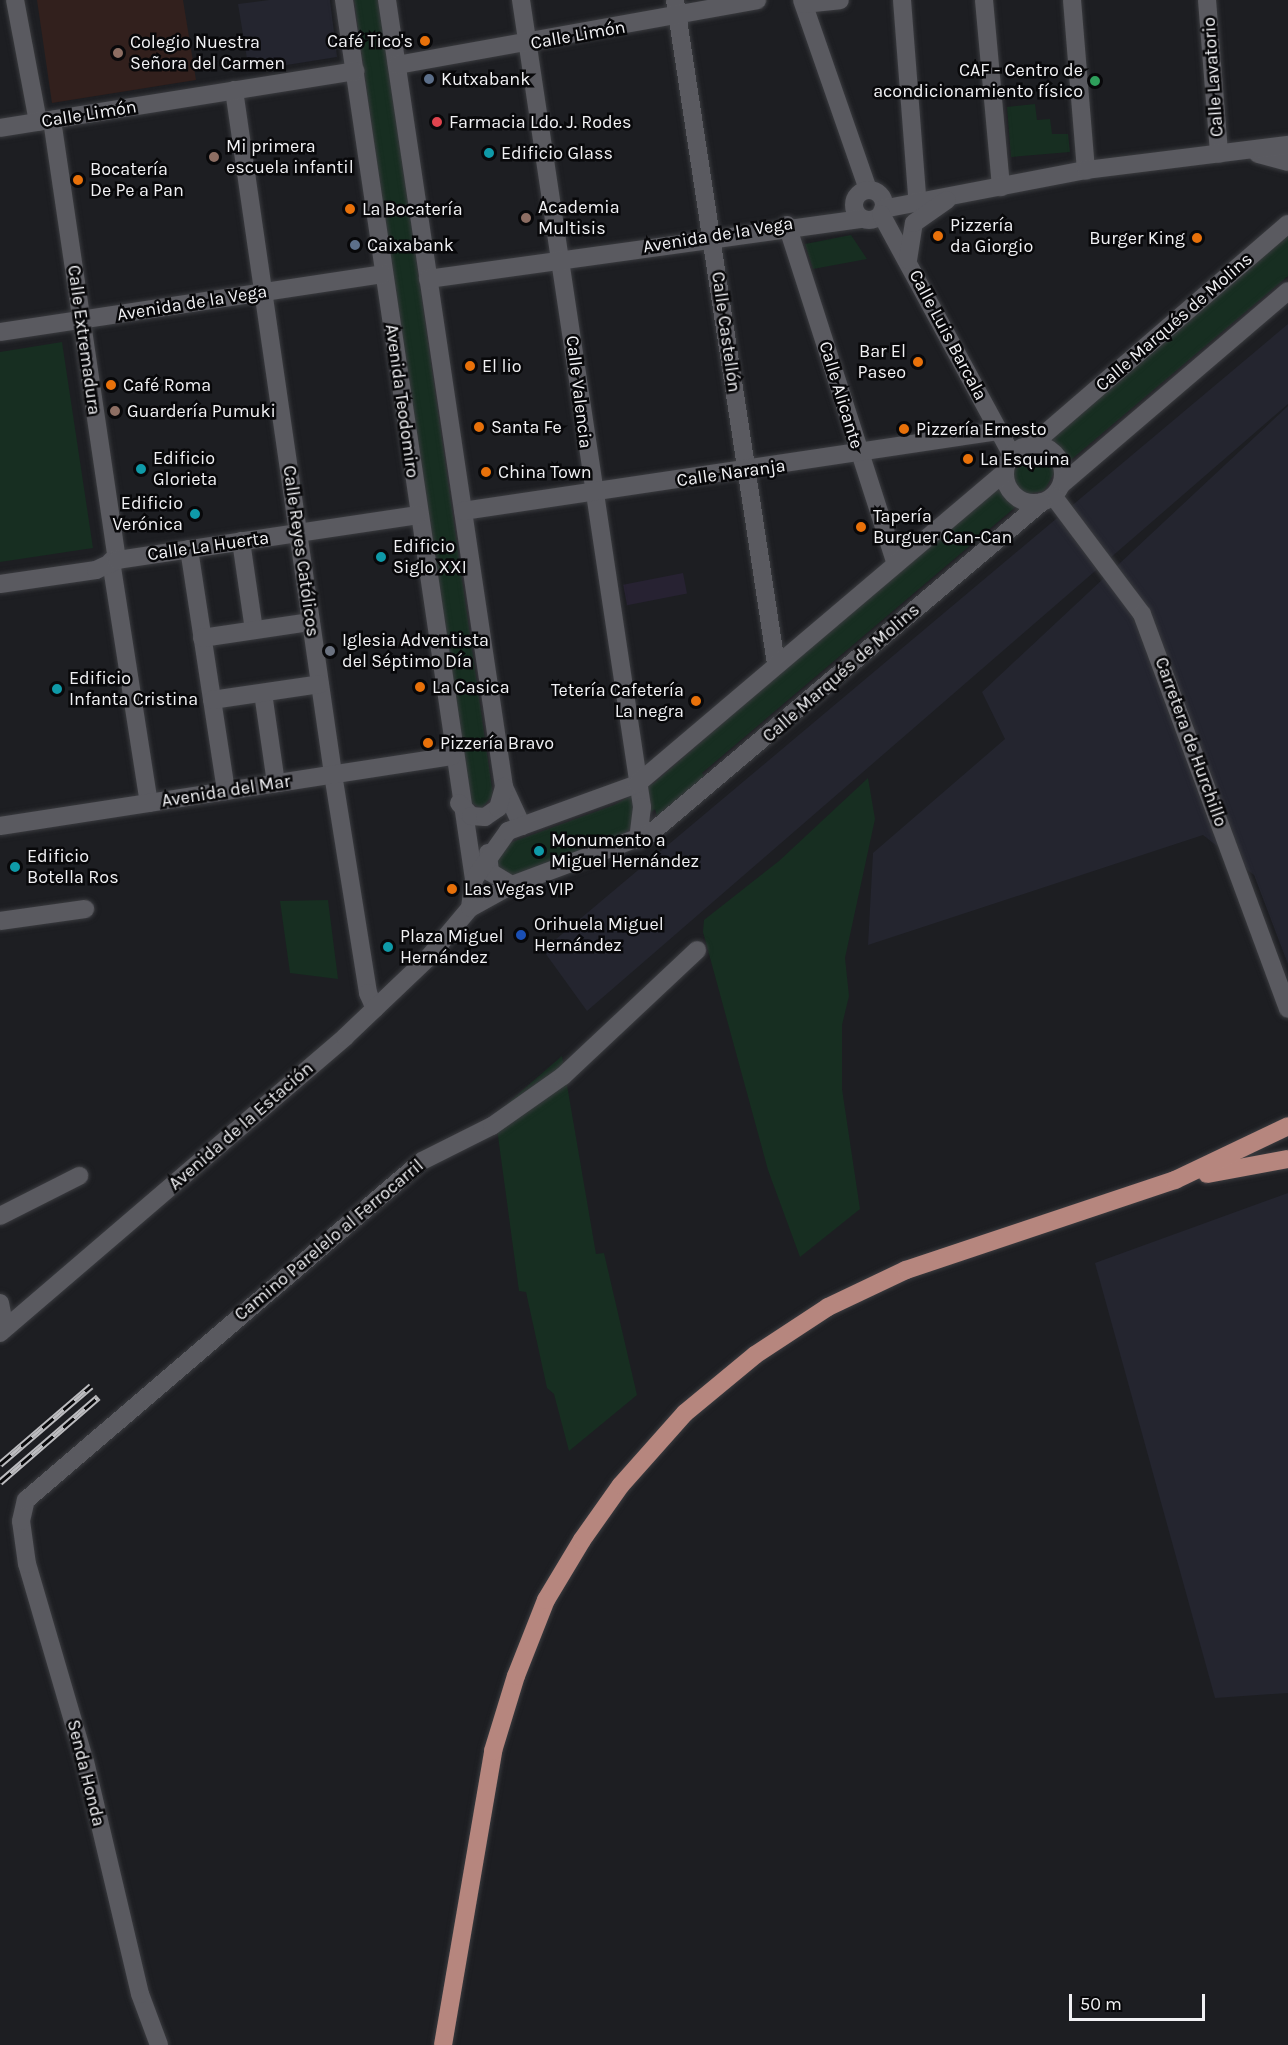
<!DOCTYPE html>
<html>
<head>
<meta charset="utf-8">
<style>
  body { margin:0 }
  #map { position:relative; width:1288px; height:2045px; overflow:hidden; background:#1d1e22; font-family:Karla,sans-serif }
  div>[style] { position:absolute }
  .commercial>* { inset:0; background:#272232; transform-origin:0 0 }
  .built>* { inset:0; background:#24252f }
  .education>* { inset:0; background:#32201d }
  .green>* { inset:0; background:#172e21 }
  .roads { filter:drop-shadow(0 0 2px #3a3b3f) drop-shadow(0 0 2px #3a3b3f) }
  .minor>* { height:18px; margin:-9px; padding:0 9px; transform-origin:9px; border-radius:9px; background:#5a5a60 }
  .minor>.ring { margin:-9px; padding:0; box-sizing:content-box; background:none; border:18px solid #5a5a60; border-radius:50% }
  .major>* { height:18px; margin:-9px; padding:0 9px; transform-origin:9px; border-radius:9px; background:#b6867e }
  .rail>* { height:7px; margin-top:-3.5px; transform-origin:0; background:repeating-linear-gradient(90deg,#08080a 0 14px,#bcbcbf 0 28px); box-sizing:border-box; border-block:2px solid #bcbcbf }
  .dots>* { width:16px; height:16px; translate:-50% -50%; box-sizing:border-box; border:3px solid #08080a; border-radius:50% }
  span { translate:-50% -50%; white-space:nowrap; text-align:center; line-height:1.15; -webkit-text-stroke:5px #08080a; paint-order:stroke }
  .street-label { font-size:18px; color:#f1f1f4 }
  .poi-label { font-size:18px; color:#f1f1f4 }
  .right { translate:-100% -50%; text-align:right }
  .left { translate:0 -50%; text-align:left }
  .scale { position:absolute; left:1069px; top:1994px; width:136px; height:27px; box-sizing:border-box; border:3px solid #f1f1f4; border-top:0; padding-left:8px; font-size:18px; line-height:21px; white-space:nowrap; color:#f1f1f4; -webkit-text-stroke:4px #08080a; paint-order:stroke }
</style>
</head>
<body>
<div id="map">
  <div class="commercial">
    <i style="left:683px;top:573px;width:21px;height:61px;rotate:79deg"></i>
  </div>
  <div class="built">
    <i style="clip-path:polygon(269px 0,330px 0,337px 57px,249px 71px,238px 4px)"></i>
    <i style="clip-path:polygon(1288px 324px,1288px 404px,587px 1011px,543px 950px)"></i>
    <i style="clip-path:polygon(1288px 406px,1288px 964px,1254px 875px,1203px 835px,868px 945px,873px 853px,1005px 739px,982px 692px)"></i>
    <i style="clip-path:polygon(1288px 1193px,1288px 1693px,1215px 1698px,1095px 1263px)"></i>
  </div>
  <div class="education">
    <i style="clip-path:polygon(37px 0,183px 0,196px 80px,52px 103px)"></i>
  </div>
  <div class="green">
    <i style="clip-path:polygon(354px 0,379px 0,493px 795px,481px 809px,466px 799px)"></i>
    <i style="clip-path:polygon(1035px 104px,1037px 120px,1050px 119px,1052px 134px,1068px 134px,1070px 152px,1011px 157px,1007px 107px)"></i>
    <i style="clip-path:polygon(1288px 233px,1288px 276px,1053px 475px,1044px 491px,1032px 493px,702px 773px,705px 777px,657px 816px,655px 809px,621px 836px,510px 891px,490px 850px,614px 805px,654px 783px)"></i>
    <i style="clip-path:polygon(851px 235px,867px 259px,813px 269px,805px 244px)"></i>
    <i style="clip-path:polygon(62px 342px,93px 548px,0 562px,0 352px)"></i>
    <i style="clip-path:polygon(868px 778px,875px 819px,845px 958px,849px 996px,842px 1025px,842px 1089px,860px 1209px,800px 1257px,768px 1170px,703px 932px,704px 920px,779px 861px)"></i>
    <i style="clip-path:polygon(328px 900px,338px 979px,290px 973px,280px 901px)"></i>
    <i style="clip-path:polygon(562px 1056px,596px 1254px,604px 1253px,637px 1395px,569px 1451px,554px 1394px,547px 1388px,526px 1292px,519px 1291px,495px 1114px)"></i>
  </div>
  <div class="roads">
    <div class="minor">
      <i style="left:15px;top:0;width:124px;rotate:79.3deg"></i>
      <i style="left:344px;top:0;width:889px;rotate:81.59deg"></i>
      <i style="left:474px;top:879px;width:29px;rotate:98deg"></i>
      <i style="left:387px;top:0;width:796px;rotate:81.54deg"></i>
      <i style="left:504px;top:787px;width:43px;rotate:65.2deg"></i>
      <i style="left:521px;top:0;width:816px;rotate:81.47deg"></i>
      <i style="left:642px;top:807px;width:33px;rotate:97deg"></i>
      <i style="left:675px;top:0;width:672px;rotate:81.35deg"></i>
      <i style="left:802px;top:0;width:200px;rotate:70.8deg"></i>
      <i style="left:902px;top:0;width:195px;rotate:85.6deg"></i>
      <i style="left:984px;top:0;width:188px;rotate:84.8deg"></i>
      <i style="left:1072px;top:0;width:171px;rotate:85.3deg"></i>
      <i style="left:1207px;top:0;width:154px;rotate:85.5deg"></i>
      <i style="left:804px;top:4px;width:36px;rotate:-6deg"></i>
      <i style="left:397px;top:65px;width:366px;rotate:-10.2deg"></i>
      <i style="left:234px;top:90px;width:691px;rotate:81.76deg"></i>
      <i style="left:333px;top:774px;width:222px;rotate:80.9deg"></i>
      <i style="left:368px;top:993px;width:17px;rotate:66deg"></i>
      <i style="left:52px;top:120px;width:445px;rotate:81.6deg"></i>
      <i style="left:0;top:128px;width:360px;rotate:-9.1deg"></i>
      <i style="left:1258px;top:154px;width:31px;rotate:15deg"></i>
      <i class="ring" style="left:854px;top:190px;width:12px;height:12px"></i>
      <i style="left:883px;top:209px;width:207px;rotate:-10.9deg"></i>
      <i style="left:1086px;top:170px;width:204px;rotate:-7.1deg"></i>
      <i style="left:881px;top:214px;width:274px;rotate:61.5deg"></i>
      <i style="left:787px;top:225px;width:356px;rotate:72.2deg"></i>
      <i style="left:908px;top:260px;width:37px;rotate:-81deg"></i>
      <i style="left:914px;top:223px;width:40px;rotate:-34.9deg"></i>
      <i style="left:428px;top:279px;width:438px;rotate:-7.9deg"></i>
      <i style="left:0;top:332px;width:388px;rotate:-8.6deg"></i>
      <i style="left:1033px;top:444px;width:337px;rotate:-40.8deg"></i>
      <i class="ring" style="left:1005px;top:445px;width:40px;height:40px"></i>
      <i style="left:1062px;top:484px;width:297px;rotate:-40.5deg"></i>
      <i style="left:1054px;top:497px;width:146px;rotate:53.1deg"></i>
      <i style="left:1142px;top:614px;width:421px;rotate:69.7deg"></i>
      <i style="left:463px;top:511px;width:541px;rotate:-8.5deg"></i>
      <i style="left:241px;top:541px;width:90px;rotate:81.7deg"></i>
      <i style="left:189px;top:549px;width:245px;rotate:81.3deg"></i>
      <i style="left:111px;top:561px;width:245px;rotate:81.1deg"></i>
      <i style="left:0;top:584px;width:97px;rotate:-8.3deg"></i>
      <i style="left:96px;top:570px;width:23px;rotate:-25deg"></i>
      <i style="left:117px;top:560px;width:304px;rotate:-8.5deg"></i>
      <i style="left:202px;top:638px;width:110px;rotate:-8.4deg"></i>
      <i style="left:263px;top:693px;width:91px;rotate:81.8deg"></i>
      <i style="left:212px;top:700px;width:109px;rotate:-8.4deg"></i>
      <i style="left:459px;top:803px;width:18px;rotate:47deg"></i>
      <i style="left:471px;top:816px;width:14px;rotate:4deg"></i>
      <i style="left:485px;top:817px;width:16px;rotate:-35deg"></i>
      <i style="left:498px;top:808px;width:22px;rotate:-74deg"></i>
      <i style="left:0;top:826px;width:457px;rotate:-8.8deg"></i>
      <i style="left:488px;top:853px;width:19px;rotate:84deg"></i>
      <i style="left:490px;top:872px;width:26px;rotate:31deg"></i>
      <i style="left:474px;top:879px;width:59px;rotate:-54.7deg"></i>
      <i style="left:508px;top:831px;width:137px;rotate:-20deg"></i>
      <i style="left:637px;top:784px;width:482px;rotate:-40.3deg"></i>
      <i style="left:0;top:921px;width:86px;rotate:-8deg"></i>
      <i style="left:0;top:1216px;width:89px;rotate:-26.9deg"></i>
      <i style="left:0;top:1303px;width:25px;rotate:79deg"></i>
      <i style="left:0;top:1333px;width:455px;rotate:-40.6deg"></i>
      <i style="left:345px;top:1037px;width:115px;rotate:-43.6deg"></i>
      <i style="left:428px;top:958px;width:65px;rotate:-50deg"></i>
      <i style="left:470px;top:908px;width:48px;rotate:-28.7deg"></i>
      <i style="left:512px;top:885px;width:148px;rotate:-20.5deg"></i>
      <i style="left:651px;top:833px;width:512px;rotate:-40.25deg"></i>
      <i style="left:159px;top:2045px;width:54px;rotate:-110.4deg"></i>
      <i style="left:140px;top:1994px;width:238px;rotate:-103.3deg"></i>
      <i style="left:85px;top:1762px;width:206px;rotate:-106.3deg"></i>
      <i style="left:27px;top:1564px;width:43px;rotate:-97.9deg"></i>
      <i style="left:21px;top:1521px;width:22px;rotate:-77deg"></i>
      <i style="left:26px;top:1500px;width:521px;rotate:-40.57deg"></i>
      <i style="left:422px;top:1161px;width:78px;rotate:-26.6deg"></i>
      <i style="left:492px;top:1126px;width:87px;rotate:-35.2deg"></i>
      <i style="left:563px;top:1076px;width:184px;rotate:-43.2deg"></i>
    </div>
    <div class="major">
      <i style="left:1207px;top:1174px;width:82px;rotate:-10.5deg"></i>
      <i style="left:443px;top:2045px;width:298px;rotate:-80.3deg"></i>
      <i style="left:493px;top:1751px;width:78px;rotate:-73deg"></i>
      <i style="left:516px;top:1676px;width:82px;rotate:-68.5deg"></i>
      <i style="left:546px;top:1600px;width:70px;rotate:-59deg"></i>
      <i style="left:582px;top:1540px;width:67px;rotate:-54.7deg"></i>
      <i style="left:621px;top:1485px;width:96px;rotate:-48.4deg"></i>
      <i style="left:685px;top:1413px;width:91px;rotate:-39.6deg"></i>
      <i style="left:755px;top:1355px;width:87px;rotate:-33.3deg"></i>
      <i style="left:828px;top:1307px;width:86px;rotate:-25.4deg"></i>
      <i style="left:906px;top:1270px;width:284px;rotate:-18.5deg"></i>
      <i style="left:1175px;top:1180px;width:125px;rotate:-25.5deg"></i>
    </div>
  </div>
  <div class="rail">
    <i style="left:0;top:1464px;width:120px;rotate:-40.6deg"></i>
    <i style="left:0;top:1482px;width:130px;rotate:-40.9deg"></i>
  </div>
  <div class="dots">
    <i style="left:425px;top:41px;background:#e8710a"></i>
    <i style="left:118px;top:53px;background:#8d6e63"></i>
    <i style="left:429px;top:79px;background:#5c6f8a"></i>
    <i style="left:1095px;top:81px;background:#2e9e5b"></i>
    <i style="left:437px;top:122px;background:#e0444e"></i>
    <i style="left:489px;top:153px;background:#0f9aa8"></i>
    <i style="left:214px;top:157px;background:#8d6e63"></i>
    <i style="left:78px;top:180px;background:#e8710a"></i>
    <i style="left:350px;top:209px;background:#e8710a"></i>
    <i style="left:526px;top:218px;background:#8d6e63"></i>
    <i style="left:938px;top:236px;background:#e8710a"></i>
    <i style="left:1197px;top:238px;background:#e8710a"></i>
    <i style="left:355px;top:245px;background:#5c6f8a"></i>
    <i style="left:918px;top:362px;background:#e8710a"></i>
    <i style="left:470px;top:366px;background:#e8710a"></i>
    <i style="left:111px;top:385px;background:#e8710a"></i>
    <i style="left:115px;top:411px;background:#8d6e63"></i>
    <i style="left:479px;top:427px;background:#e8710a"></i>
    <i style="left:904px;top:429px;background:#e8710a"></i>
    <i style="left:968px;top:459px;background:#e8710a"></i>
    <i style="left:141px;top:469px;background:#0f9aa8"></i>
    <i style="left:486px;top:472px;background:#e8710a"></i>
    <i style="left:195px;top:514px;background:#0f9aa8"></i>
    <i style="left:861px;top:527px;background:#e8710a"></i>
    <i style="left:381px;top:557px;background:#0f9aa8"></i>
    <i style="left:330px;top:651px;background:#6b7280"></i>
    <i style="left:420px;top:687px;background:#e8710a"></i>
    <i style="left:57px;top:689px;background:#0f9aa8"></i>
    <i style="left:696px;top:701px;background:#e8710a"></i>
    <i style="left:428px;top:743px;background:#e8710a"></i>
    <i style="left:539px;top:851px;background:#0f9aa8"></i>
    <i style="left:15px;top:867px;background:#0f9aa8"></i>
    <i style="left:452px;top:889px;background:#e8710a"></i>
    <i style="left:521px;top:935px;background:#1a4fb4"></i>
    <i style="left:388px;top:947px;background:#0f9aa8"></i>
  </div>
  <div class="street-label">
    <span style="left:578px;top:35px;rotate:-10deg">Calle Limón</span>
    <span style="left:1213px;top:77px;rotate:-94deg">Calle Lavatorio</span>
    <span style="left:89px;top:114px;rotate:-9deg">Calle Limón</span>
    <span style="left:718px;top:235px;rotate:-9deg">Avenida de la Vega</span>
    <span style="left:192px;top:303px;rotate:-9deg">Avenida de la Vega</span>
    <span style="left:1174px;top:322px;rotate:-41deg">Calle Marqués de Molins</span>
    <span style="left:726px;top:332px;rotate:82deg">Calle Castellón</span>
    <span style="left:948px;top:335px;rotate:62deg">Calle Luis Barcala</span>
    <span style="left:84px;top:340px;rotate:82deg">Calle Extremadura</span>
    <span style="left:579px;top:392px;rotate:83deg">Calle Valencia</span>
    <span style="left:841px;top:395px;rotate:73deg">Calle Alicante</span>
    <span style="left:402px;top:401px;rotate:82deg">Avenida Teodomiro</span>
    <span style="left:731px;top:473px;rotate:-8deg">Calle Naranja</span>
    <span style="left:208px;top:546px;rotate:-8deg">Calle La Huerta</span>
    <span style="left:301px;top:551px;rotate:82deg">Calle Reyes Católicos</span>
    <span style="left:841px;top:673px;rotate:-41deg">Calle Marqués de Molins</span>
    <span style="left:1191px;top:742px;rotate:70deg">Carretera de Hurchillo</span>
    <span style="left:226px;top:791px;rotate:-9deg">Avenida del Mar</span>
    <span style="left:241px;top:1126px;rotate:-41deg">Avenida de la Estación</span>
    <span style="left:329px;top:1240px;rotate:-40deg">Camino Parelelo al Ferrocarril</span>
    <span style="left:86px;top:1773px;rotate:76deg">Senda Honda</span>
  </div>
  <div class="poi-label">
    <span class="right" style="left:413px;top:41px">Café Tico's</span>
    <span class="left" style="left:130px;top:53px">Colegio Nuestra<br>Señora del Carmen</span>
    <span class="right" style="left:1083px;top:81px">CAF - Centro de<br>acondicionamiento físico</span>
    <span class="left" style="left:441px;top:79px">Kutxabank</span>
    <span class="left" style="left:449px;top:122px">Farmacia Ldo. J. Rodes</span>
    <span class="left" style="left:226px;top:157px">Mi primera<br>escuela infantil</span>
    <span class="left" style="left:501px;top:153px">Edificio Glass</span>
    <span class="left" style="left:90px;top:180px">Bocatería<br>De Pe a Pan</span>
    <span class="left" style="left:538px;top:218px">Academia<br>Multisis</span>
    <span class="left" style="left:362px;top:209px">La Bocatería</span>
    <span class="left" style="left:950px;top:236px">Pizzería<br>da Giorgio</span>
    <span class="right" style="left:1185px;top:238px">Burger King</span>
    <span class="left" style="left:367px;top:245px">Caixabank</span>
    <span class="right" style="left:906px;top:362px">Bar El<br>Paseo</span>
    <span class="left" style="left:482px;top:366px">El lio</span>
    <span class="left" style="left:123px;top:385px">Café Roma</span>
    <span class="left" style="left:127px;top:411px">Guardería Pumuki</span>
    <span class="left" style="left:491px;top:427px">Santa Fe</span>
    <span class="left" style="left:916px;top:429px">Pizzería Ernesto</span>
    <span class="left" style="left:153px;top:469px">Edificio<br>Glorieta</span>
    <span class="left" style="left:980px;top:459px">La Esquina</span>
    <span class="left" style="left:498px;top:472px">China Town</span>
    <span class="right" style="left:183px;top:514px">Edificio<br>Verónica</span>
    <span class="left" style="left:873px;top:527px">Tapería<br>Burguer Can-Can</span>
    <span class="left" style="left:393px;top:557px">Edificio<br>Siglo XXI</span>
    <span class="left" style="left:342px;top:651px">Iglesia Adventista<br>del Séptimo Día</span>
    <span class="left" style="left:69px;top:689px">Edificio<br>Infanta Cristina</span>
    <span class="left" style="left:432px;top:687px">La Casica</span>
    <span class="right" style="left:684px;top:701px">Tetería Cafetería<br>La negra</span>
    <span class="left" style="left:440px;top:743px">Pizzería Bravo</span>
    <span class="left" style="left:551px;top:851px">Monumento a<br>Miguel Hernández</span>
    <span class="left" style="left:27px;top:867px">Edificio<br>Botella Ros</span>
    <span class="left" style="left:464px;top:889px">Las Vegas VIP</span>
    <span class="left" style="left:534px;top:935px">Orihuela Miguel<br>Hernández</span>
    <span class="left" style="left:400px;top:947px">Plaza Miguel<br>Hernández</span>
  </div>
  <div class="scale">50 m</div>
</div>
</body>
</html>
